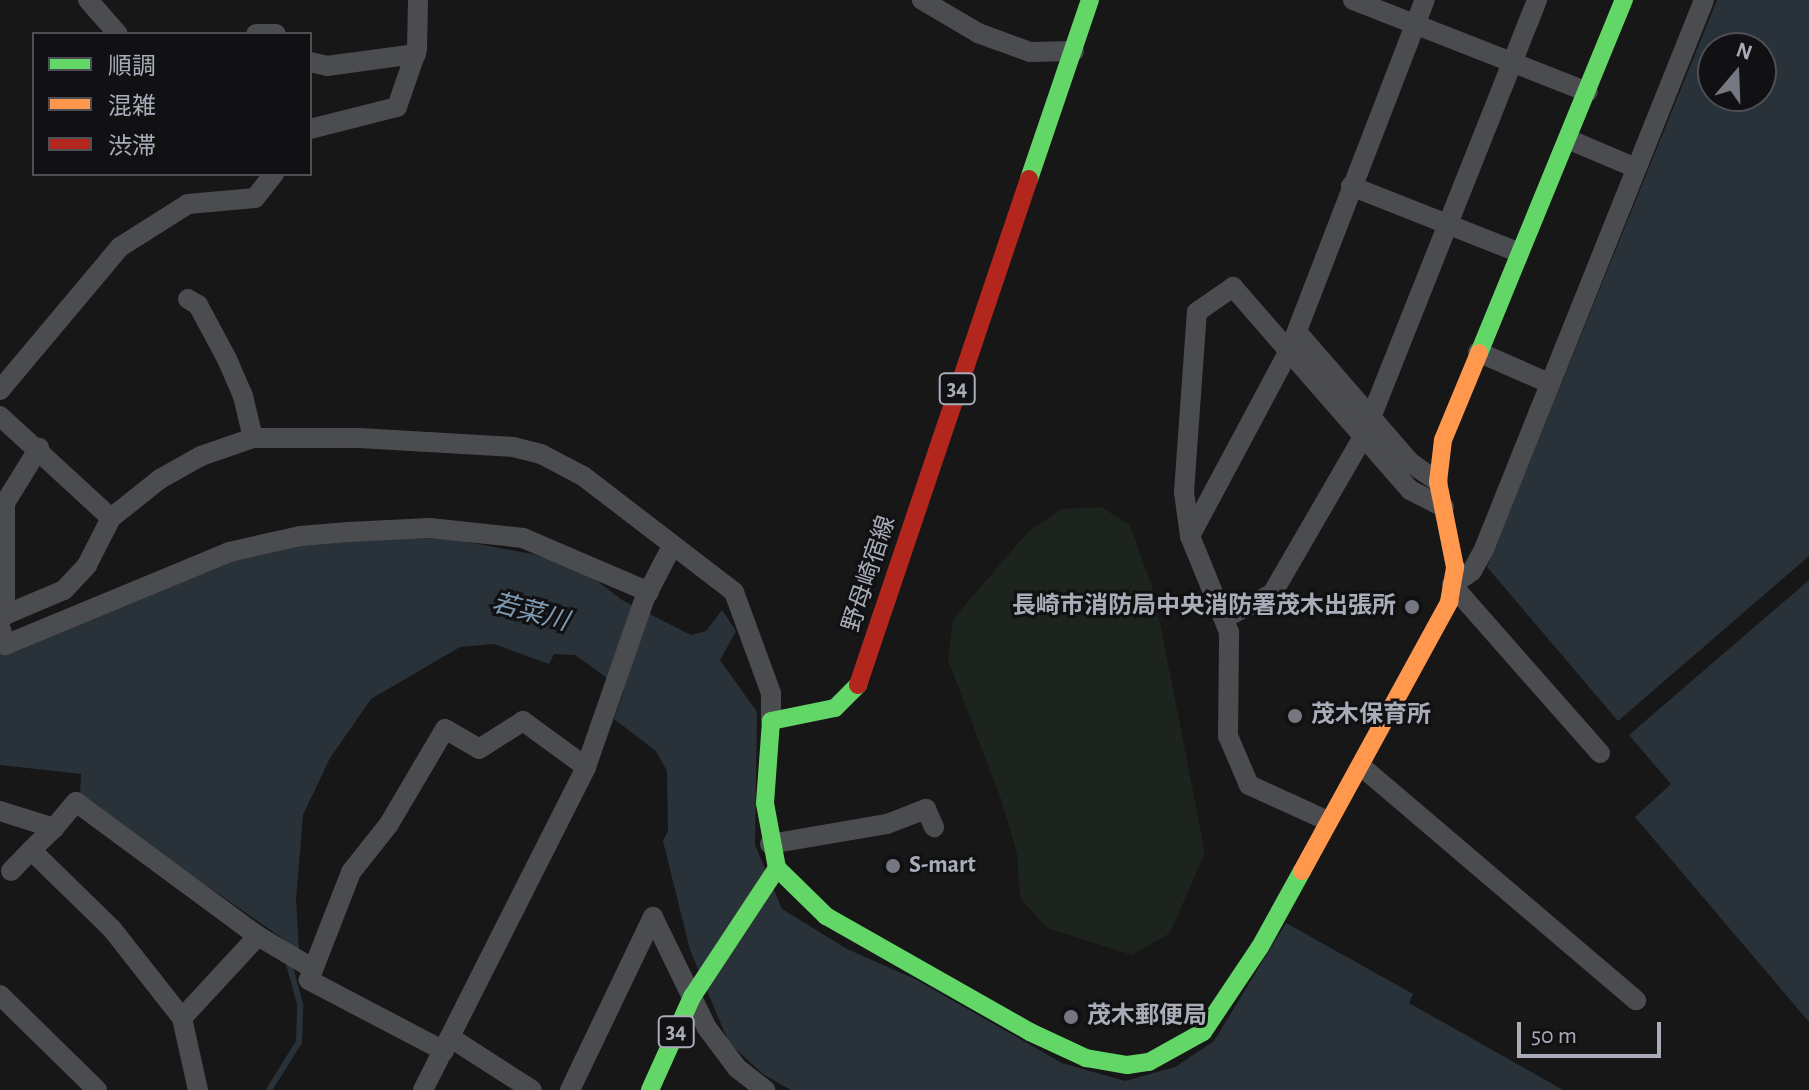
<!DOCTYPE html>
<html>
<head>
<meta charset="utf-8">
<style>
  body { margin:0 }
  #map { position:relative; width:1809px; height:1090px; overflow:hidden; background:#171717; font-family:"Alegreya Sans","Noto Sans JP",sans-serif }
  div>[style] { position:absolute }
  .green>* { inset:0; background:#1d241e }
  .water>* { inset:0; background:#2a3239 }
  .stream>* { height:6px; margin:-3px; padding:0 3px; transform-origin:3px; border-radius:3px; background:#2a3239 }
  .street>* { height:20px; margin:-10px; padding:0 10px; transform-origin:10px; border-radius:10px; background:#4b4c50 }
  .fast>* { height:18px; margin:-9px; padding:0 9px; transform-origin:9px; border-radius:9px; background:#63d668 }
  .slow>* { height:18px; margin:-9px; padding:0 9px; transform-origin:9px; border-radius:9px; background:#ff974d }
  .jam>* { height:18px; margin:-9px; padding:0 9px; transform-origin:9px; border-radius:9px; background:#b3261e }
  .dots>* { width:22px; height:22px; translate:-50% -50%; box-sizing:border-box; border:4px solid #111113; border-radius:50% }
  span { translate:-50% -50%; white-space:nowrap; text-align:center; line-height:1.15; -webkit-text-stroke:6px #111113; paint-order:stroke }
  .shield-label span { padding:2px 6px; background:#111113; border:2px solid; border-radius:6px; -webkit-text-stroke-width:0 }
  .shield-label { font-size:22px; color:#a8adb8; font-weight:700 }
  .street-label { font-size:24px; color:#a8adb8 }
  .poi-label { font-size:24px; color:#a8adb8; font-weight:700 }
  .right { translate:-100% -50%; text-align:right }
  .left { translate:0 -50%; text-align:left }
  .water-label { font-size:26px; color:#7f9bb3; font-style:italic }
  .legend { position:absolute; left:32px; top:32px; width:280px; height:144px; box-sizing:border-box; background:#111113; border:2px solid #4d4f55; margin:0; padding:10px 14px; list-style:none; font-size:24px; color:#a8adb8 }
  .legend li { display:flex; align-items:center; gap:16px; height:40px }
  .legend b { width:40px; border:2px solid #4d4f55 }
  .north { position:absolute; left:1697px; top:32px; width:80px; height:80px; box-sizing:border-box; background:#111113; border:2px solid #4d4f55; border-radius:50%; rotate:19deg; font-size:22px; font-weight:700; line-height:32px; text-align:center; color:#a8adb8 }
  .north::after { content:''; display:block; margin:auto; width:28px; height:36px; background:#757880; clip-path:polygon(50% 0,100% 100%,50% 72%,0 100%) }
  .scale { position:absolute; left:1517px; top:1022px; width:144px; height:36px; box-sizing:border-box; border:4px solid #a8adb8; border-top:0; padding-left:10px; font-size:24px; line-height:28px; white-space:nowrap; color:#a8adb8; -webkit-text-stroke:6px #111113; paint-order:stroke }
</style>
</head>
<body>
<div id="map">
  <div class="green">
    <i style="clip-path:polygon(1101px 507px,1130px 525px,1154px 593px,1205px 852px,1170px 933px,1132px 955px,1047px 928px,1020px 898px,1017px 853px,1001px 799px,948px 660px,953px 619px,1027px 533px,1061px 509px)"></i>
  </div>
  <div class="water">
    <i style="clip-path:polygon(evenodd,1717px 0,1809px 0,1809px 556px,1618px 721px,1487px 567px,1717px 0,1713px 48px,1761px 48px,1761px 96px,1713px 96px,1713px 48px)"></i>
    <i style="clip-path:polygon(446px 538px,532px 554px,584px 571px,622px 600px,691px 635px,706px 631px,722px 610px,736px 631px,720px 660px,757px 712px,755px 845px,782px 909px,847px 949px,915px 979px,1062px 1063px,1125px 1081px,1175px 1067px,1214px 1041px,1286px 923px,1413px 994px,1409px 1003px,1563px 1090px,791px 1090px,763px 1074px,729px 1043px,690px 950px,663px 841px,668px 831px,667px 771px,656px 751px,614px 719px,624px 690px,575px 655px,554px 654px,549px 664px,494px 644px,460px 647px,371px 699px,330px 758px,303px 815px,296px 899px,299px 950px,80px 797px,81px 774px,0 765px,0 648px,248px 555px,319px 540px)"></i>
    <i style="clip-path:polygon(1809px 580px,1809px 1022px,1635px 817px,1671px 784px,1629px 735px)"></i>
  </div>
  <div class="stream">
    <i style="left:269px;top:1090px;width:57px;rotate:-58deg"></i>
    <i style="left:299px;top:1042px;width:38px;rotate:-88deg"></i>
    <i style="left:300px;top:1004px;width:46px;rotate:-105.3deg"></i>
  </div>
  <div class="street">
    <i style="left:88px;top:0;width:45px;rotate:48.6deg"></i>
    <i style="left:922px;top:0;width:65px;rotate:30.5deg"></i>
    <i style="left:978px;top:33px;width:55px;rotate:20.1deg"></i>
    <i style="left:1030px;top:52px;width:44px;rotate:-1.3deg"></i>
    <i style="left:1353px;top:0;width:252px;rotate:21.4deg"></i>
    <i style="left:256px;top:34px;width:20px"></i>
    <i style="left:310px;top:62px;width:17px;rotate:13deg"></i>
    <i style="left:327px;top:66px;width:90px;rotate:-7.7deg"></i>
    <i style="left:310px;top:129px;width:90px;rotate:-14.2deg"></i>
    <i style="left:397px;top:107px;width:61px;rotate:-71deg"></i>
    <i style="left:417px;top:49px;width:49px;rotate:-88.8deg"></i>
    <i style="left:1570px;top:140px;width:72px;rotate:23deg"></i>
    <i style="left:1351px;top:186px;width:180px;rotate:21.6deg"></i>
    <i style="left:188px;top:299px;width:12px;rotate:31deg"></i>
    <i style="left:198px;top:305px;width:61px;rotate:61.8deg"></i>
    <i style="left:227px;top:359px;width:40px;rotate:66.6deg"></i>
    <i style="left:243px;top:396px;width:43px;rotate:76.6deg"></i>
    <i style="left:1297px;top:332px;width:174px;rotate:49deg"></i>
    <i style="left:1411px;top:463px;width:33px;rotate:35deg"></i>
    <i style="left:1478px;top:352px;width:77px;rotate:23.6deg"></i>
    <i style="left:0;top:390px;width:187px;rotate:-50deg"></i>
    <i style="left:120px;top:247px;width:80px;rotate:-32.3deg"></i>
    <i style="left:188px;top:204px;width:67px;rotate:-5.1deg"></i>
    <i style="left:255px;top:198px;width:31px;rotate:-52deg"></i>
    <i style="left:0;top:416px;width:151px;rotate:42.6deg"></i>
    <i style="left:1190px;top:536px;width:212px;rotate:-61.9deg"></i>
    <i style="left:1290px;top:349px;width:374px;rotate:-68.9deg"></i>
    <i style="left:5px;top:616px;width:113px;rotate:-90deg"></i>
    <i style="left:5px;top:503px;width:65px;rotate:-58.3deg"></i>
    <i style="left:0;top:617px;width:69px;rotate:-22.9deg"></i>
    <i style="left:64px;top:590px;width:34px;rotate:-47deg"></i>
    <i style="left:87px;top:565px;width:53px;rotate:-62.9deg"></i>
    <i style="left:111px;top:518px;width:63px;rotate:-38.5deg"></i>
    <i style="left:160px;top:479px;width:47px;rotate:-29.3deg"></i>
    <i style="left:201px;top:456px;width:55px;rotate:-19.1deg"></i>
    <i style="left:253px;top:438px;width:106px"></i>
    <i style="left:359px;top:438px;width:154px;rotate:3.3deg"></i>
    <i style="left:513px;top:447px;width:29px;rotate:14deg"></i>
    <i style="left:541px;top:454px;width:47px;rotate:27.6deg"></i>
    <i style="left:583px;top:476px;width:190px;rotate:37.5deg"></i>
    <i style="left:734px;top:592px;width:108px;rotate:69.9deg"></i>
    <i style="left:771px;top:693px;width:28px;rotate:90deg"></i>
    <i style="left:1226px;top:617px;width:51px;rotate:-26.6deg"></i>
    <i style="left:1272px;top:594px;width:184px;rotate:-59.9deg"></i>
    <i style="left:1364px;top:435px;width:468px;rotate:-68.3deg"></i>
    <i style="left:0;top:626px;width:20px;rotate:75deg"></i>
    <i style="left:5px;top:645px;width:243px;rotate:-22.5deg"></i>
    <i style="left:229px;top:552px;width:73px;rotate:-12.7deg"></i>
    <i style="left:300px;top:536px;width:48px;rotate:-4.8deg"></i>
    <i style="left:348px;top:532px;width:82px;rotate:-2.8deg"></i>
    <i style="left:430px;top:528px;width:94px;rotate:6.1deg"></i>
    <i style="left:523px;top:538px;width:137px;rotate:23.2deg"></i>
    <i style="left:1600px;top:753px;width:224px;rotate:-131.4deg"></i>
    <i style="left:1452px;top:585px;width:24px;rotate:-35deg"></i>
    <i style="left:1472px;top:571px;width:25px;rotate:-61deg"></i>
    <i style="left:1484px;top:549px;width:591px;rotate:-68.16deg"></i>
    <i style="left:1362px;top:767px;width:360px;rotate:40.4deg"></i>
    <i style="left:0;top:811px;width:57px;rotate:17.5deg"></i>
    <i style="left:54px;top:828px;width:34px;rotate:-50deg"></i>
    <i style="left:76px;top:802px;width:226px;rotate:36.4deg"></i>
    <i style="left:258px;top:936px;width:63px;rotate:30.7deg"></i>
    <i style="left:1328px;top:821px;width:87px;rotate:-155.5deg"></i>
    <i style="left:1249px;top:785px;width:53px;rotate:-113.2deg"></i>
    <i style="left:1228px;top:736px;width:104px;rotate:-89.4deg"></i>
    <i style="left:1229px;top:632px;width:104px;rotate:-112.1deg"></i>
    <i style="left:1190px;top:536px;width:44px;rotate:-97.8deg"></i>
    <i style="left:1184px;top:492px;width:180px;rotate:-85.9deg"></i>
    <i style="left:1197px;top:312px;width:44px;rotate:-34.8deg"></i>
    <i style="left:1233px;top:287px;width:269px;rotate:48.9deg"></i>
    <i style="left:1410px;top:490px;width:38px;rotate:27deg"></i>
    <i style="left:54px;top:828px;width:32px;rotate:136deg"></i>
    <i style="left:31px;top:850px;width:113px;rotate:44.3deg"></i>
    <i style="left:112px;top:929px;width:113px;rotate:51.8deg"></i>
    <i style="left:182px;top:1018px;width:74px;rotate:77.5deg"></i>
    <i style="left:770px;top:844px;width:119px;rotate:-9.7deg"></i>
    <i style="left:887px;top:824px;width:42px;rotate:-21deg"></i>
    <i style="left:926px;top:809px;width:20px;rotate:66deg"></i>
    <i style="left:11px;top:871px;width:29px;rotate:-46deg"></i>
    <i style="left:0;top:995px;width:136px;rotate:44.4deg"></i>
    <i style="left:182px;top:1018px;width:112px;rotate:-47.2deg"></i>
    <i style="left:451px;top:1038px;width:96px;rotate:32.7deg"></i>
    <i style="left:444px;top:1051px;width:153px;rotate:-152.3deg"></i>
    <i style="left:309px;top:980px;width:116px;rotate:-68.7deg"></i>
    <i style="left:351px;top:872px;width:61px;rotate:-51.6deg"></i>
    <i style="left:389px;top:824px;width:110px;rotate:-59.5deg"></i>
    <i style="left:445px;top:729px;width:39px;rotate:30deg"></i>
    <i style="left:479px;top:749px;width:52px;rotate:-32.5deg"></i>
    <i style="left:523px;top:721px;width:78px;rotate:36.1deg"></i>
    <i style="left:423px;top:1090px;width:362px;rotate:-63.2deg"></i>
    <i style="left:586px;top:767px;width:179px;rotate:-70.8deg"></i>
    <i style="left:645px;top:598px;width:56px;rotate:-62.5deg"></i>
    <i style="left:570px;top:1090px;width:192px;rotate:-64.4deg"></i>
    <i style="left:653px;top:917px;width:123px;rotate:64.1deg"></i>
    <i style="left:707px;top:1028px;width:50px;rotate:53.1deg"></i>
    <i style="left:737px;top:1068px;width:36px;rotate:38deg"></i>
  </div>
  <div class="fast">
    <i style="left:1029px;top:179px;width:189px;rotate:-71.2deg"></i>
    <i style="left:1479px;top:353px;width:382px;rotate:-67.7deg"></i>
    <i style="left:777px;top:868px;width:69px;rotate:44.4deg"></i>
    <i style="left:826px;top:916px;width:235px;rotate:29.6deg"></i>
    <i style="left:1030px;top:1032px;width:62px;rotate:24.9deg"></i>
    <i style="left:1086px;top:1058px;width:42px;rotate:9.7deg"></i>
    <i style="left:1127px;top:1065px;width:22px;rotate:-8deg"></i>
    <i style="left:1149px;top:1062px;width:62px;rotate:-29.1deg"></i>
    <i style="left:1203px;top:1032px;width:102px;rotate:-56.2deg"></i>
    <i style="left:1260px;top:947px;width:87px;rotate:-61.1deg"></i>
    <i style="left:650px;top:1090px;width:102px;rotate:-65.7deg"></i>
    <i style="left:692px;top:997px;width:154px;rotate:-56.6deg"></i>
    <i style="left:777px;top:868px;width:66px;rotate:-100.5deg"></i>
    <i style="left:765px;top:803px;width:82px;rotate:-85.8deg"></i>
    <i style="left:771px;top:721px;width:65px;rotate:-11.5deg"></i>
    <i style="left:835px;top:708px;width:33px;rotate:-45deg"></i>
  </div>
  <div class="slow">
    <i style="left:1302px;top:871px;width:307px;rotate:-61.3deg"></i>
    <i style="left:1449px;top:602px;width:36px;rotate:-80deg"></i>
    <i style="left:1455px;top:567px;width:87px;rotate:-101.3deg"></i>
    <i style="left:1438px;top:482px;width:42px;rotate:-83.2deg"></i>
    <i style="left:1443px;top:440px;width:94px;rotate:-67.5deg"></i>
  </div>
  <div class="jam">
    <i style="left:858px;top:685px;width:534px;rotate:-71.33deg"></i>
  </div>
  <div class="dots">
    <i style="left:1412px;top:607px;background:#757880"></i>
    <i style="left:1295px;top:716px;background:#757880"></i>
    <i style="left:893px;top:866px;background:#757880"></i>
    <i style="left:1071px;top:1017px;background:#757880"></i>
  </div>
  <div class="shield-label">
    <span style="left:957px;top:389px">34</span>
    <span style="left:676px;top:1032px">34</span>
  </div>
  <div class="street-label">
    <span style="left:870px;top:574px;rotate:-72deg">野母崎宿線</span>
  </div>
  <div class="poi-label">
    <span class="right" style="left:1396px;top:607px">長崎市消防局中央消防署茂木出張所</span>
    <span class="left" style="left:1311px;top:716px">茂木保育所</span>
    <span class="left" style="left:909px;top:866px">S-mart</span>
    <span class="left" style="left:1087px;top:1017px">茂木郵便局</span>
  </div>
  <div class="water-label">
    <span style="left:530px;top:613px;rotate:15deg">若菜川</span>
  </div>
  <ul class="legend">
  <li><b style="height:10px;background:#63d668"></b>順調</li>
  <li><b style="height:10px;background:#ff974d"></b>混雑</li>
  <li><b style="height:10px;background:#b3261e"></b>渋滞</li>
  </ul>
  <div class="north">N</div>
  <div class="scale">50 m</div>
</div>
</body>
</html>
